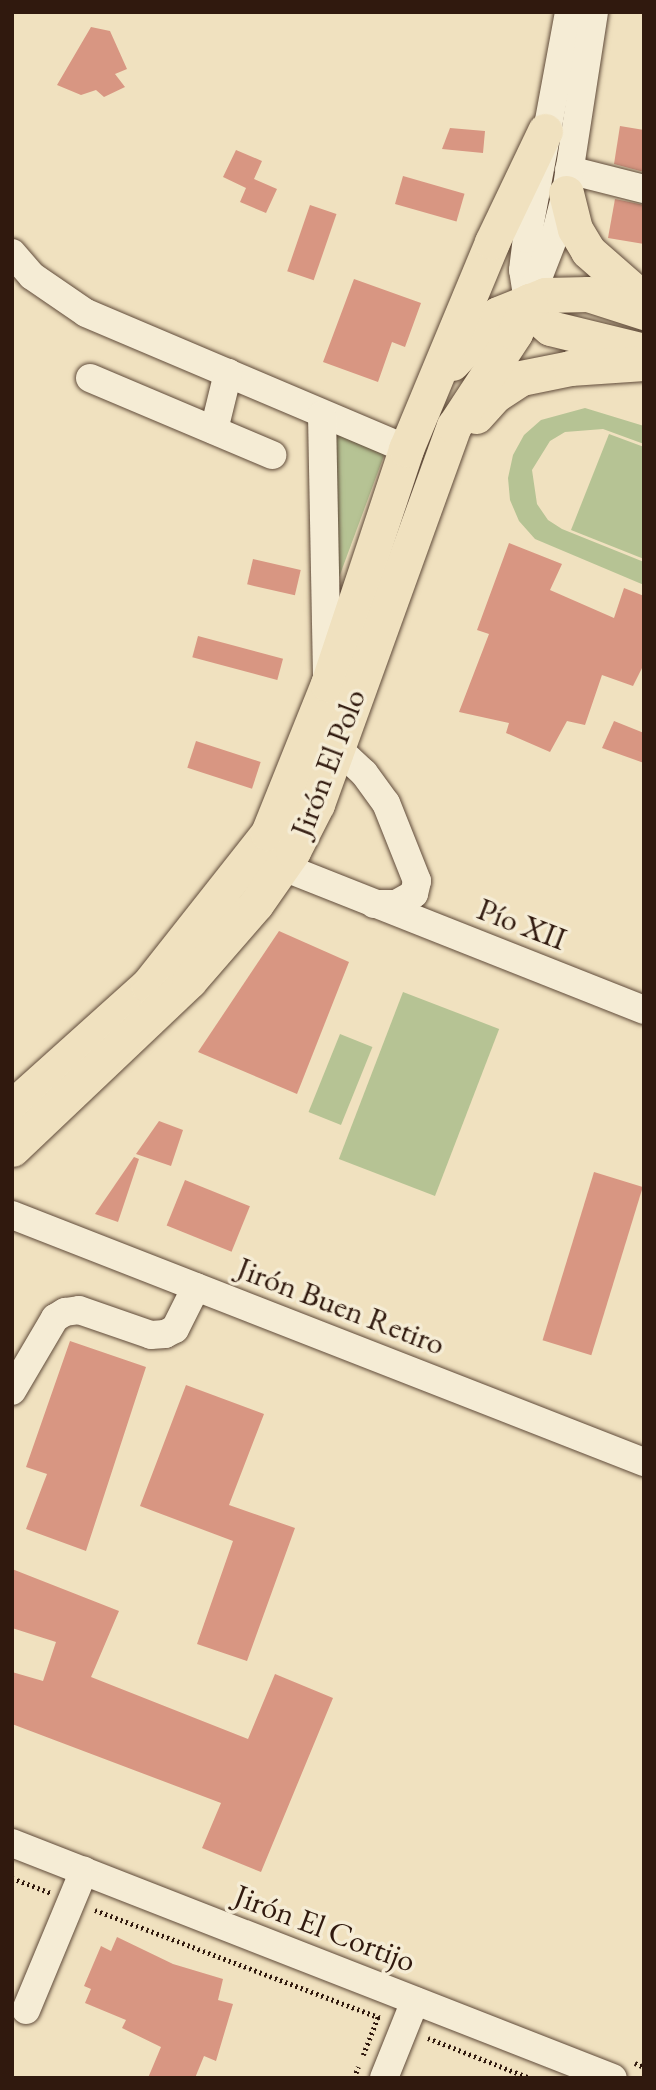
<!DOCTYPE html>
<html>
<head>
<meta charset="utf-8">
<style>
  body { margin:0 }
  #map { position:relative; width:656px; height:2090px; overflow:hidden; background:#f0e1bf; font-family:"EB Garamond",serif }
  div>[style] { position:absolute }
  .green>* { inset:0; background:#b6c394; transform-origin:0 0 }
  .building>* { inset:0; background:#d89682; transform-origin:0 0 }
  .path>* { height:4.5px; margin-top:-2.25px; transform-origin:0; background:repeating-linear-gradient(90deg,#30190e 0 2px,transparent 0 5.5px) }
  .roads { filter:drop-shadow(0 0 2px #604b3a) drop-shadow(0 0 2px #604b3a) }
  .minor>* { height:28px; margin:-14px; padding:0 14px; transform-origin:14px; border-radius:14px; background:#f5ecd5 }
  .major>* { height:35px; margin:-17.5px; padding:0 17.5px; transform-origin:17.5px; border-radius:17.5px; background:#f0e1bf }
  span { translate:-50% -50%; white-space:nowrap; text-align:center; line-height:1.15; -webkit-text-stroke:7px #f5ecd5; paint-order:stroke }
  .street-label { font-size:32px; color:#30190e }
  .frame { position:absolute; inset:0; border:14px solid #30190e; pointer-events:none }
</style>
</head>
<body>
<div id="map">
  <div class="green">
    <i style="clip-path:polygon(585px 408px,644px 426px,644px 444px,603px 429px,565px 432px,550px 441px,532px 470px,537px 504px,548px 520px,562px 529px,644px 562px,644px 585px,535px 539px,519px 521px,510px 500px,508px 478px,513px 455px,524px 435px,541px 420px)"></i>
    <i style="clip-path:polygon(331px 430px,385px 453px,331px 599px)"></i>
    <i style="clip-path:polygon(609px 434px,644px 447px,644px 559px,571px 530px)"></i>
    <i style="left:403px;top:992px;width:103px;height:179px;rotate:21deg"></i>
    <i style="left:340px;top:1034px;width:35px;height:84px;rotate:22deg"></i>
  </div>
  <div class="building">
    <i style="clip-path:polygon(91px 27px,110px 31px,127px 69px,115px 74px,125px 87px,104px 97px,96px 90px,81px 95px,57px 85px)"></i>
    <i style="clip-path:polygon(620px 126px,644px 130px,644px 172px,614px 164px)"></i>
    <i style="clip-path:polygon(450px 128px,485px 131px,483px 153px,442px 149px)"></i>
    <i style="clip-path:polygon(236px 150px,262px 161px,254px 179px,277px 189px,266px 213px,240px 202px,246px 188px,223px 177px)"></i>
    <i style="left:403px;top:176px;width:64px;height:29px;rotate:16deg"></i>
    <i style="clip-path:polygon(615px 199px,644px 205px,644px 244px,608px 238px)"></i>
    <i style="left:310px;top:205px;width:28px;height:70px;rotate:19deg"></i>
    <i style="clip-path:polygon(354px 279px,421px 303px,405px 347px,392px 342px,378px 382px,323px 362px)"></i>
    <i style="clip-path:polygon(509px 543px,562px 564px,550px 590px,614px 618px,624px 588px,644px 596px,644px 664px,633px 686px,602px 675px,585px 725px,567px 721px,550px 752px,506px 733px,509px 723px,459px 712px,489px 634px,477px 630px)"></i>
    <i style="left:253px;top:559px;width:49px;height:26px;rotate:13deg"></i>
    <i style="left:198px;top:636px;width:88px;height:22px;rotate:15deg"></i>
    <i style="clip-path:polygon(614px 721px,644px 733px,644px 763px,602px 748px)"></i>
    <i style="left:196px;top:741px;width:68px;height:28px;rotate:18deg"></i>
    <i style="clip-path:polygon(279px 931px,349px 962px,297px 1094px,198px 1052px)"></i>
    <i style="clip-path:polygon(159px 1121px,183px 1130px,171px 1166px,136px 1154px)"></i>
    <i style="clip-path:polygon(134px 1157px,139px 1159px,118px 1222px,95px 1214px)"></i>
    <i style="left:594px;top:1172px;width:51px;height:176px;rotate:17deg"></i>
    <i style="left:185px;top:1180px;width:70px;height:49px;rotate:22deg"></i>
    <i style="clip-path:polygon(70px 1341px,146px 1367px,86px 1551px,26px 1529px,47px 1474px,26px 1467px)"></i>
    <i style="clip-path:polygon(186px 1385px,264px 1414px,229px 1505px,295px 1528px,247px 1661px,197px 1644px,233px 1541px,140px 1506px)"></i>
    <i style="clip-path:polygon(12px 1569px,119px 1611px,91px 1677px,248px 1739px,275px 1674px,333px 1698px,261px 1872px,202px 1848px,221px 1803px,12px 1724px,12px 1672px,43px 1681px,56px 1642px,12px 1628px)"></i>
    <i style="clip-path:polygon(117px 1937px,173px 1964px,223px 1979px,218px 2000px,233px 2004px,216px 2061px,204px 2056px,195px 2078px,148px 2078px,161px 2047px,122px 2028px,126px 2020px,85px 2003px,91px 1989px,84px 1986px,101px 1946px,111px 1951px)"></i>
  </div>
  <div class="path">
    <i style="left:12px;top:1878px;width:42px;rotate:21deg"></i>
    <i style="left:95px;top:1910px;width:306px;rotate:20.7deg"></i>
    <i style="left:428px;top:2038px;width:110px;rotate:21.4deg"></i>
    <i style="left:363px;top:2055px;width:41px;rotate:-68.5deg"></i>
    <i style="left:635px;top:2063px;width:10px;rotate:24deg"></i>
    <i style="left:354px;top:2078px;width:12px;rotate:-70deg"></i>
  </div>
  <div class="roads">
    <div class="minor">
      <i style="left:569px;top:170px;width:77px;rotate:14.2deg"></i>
      <i style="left:12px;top:253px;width:30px;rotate:49deg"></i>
      <i style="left:32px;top:276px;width:65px;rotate:34.4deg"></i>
      <i style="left:86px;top:313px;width:348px;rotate:23deg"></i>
      <i style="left:527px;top:295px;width:25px;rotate:-99deg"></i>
      <i style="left:523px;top:270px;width:31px;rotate:-83deg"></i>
      <i style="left:527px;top:239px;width:231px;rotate:-79.5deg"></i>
      <i style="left:529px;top:301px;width:77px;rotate:-68.7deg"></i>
      <i style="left:557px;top:229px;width:37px;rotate:-76deg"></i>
      <i style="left:566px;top:193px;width:183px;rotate:-81.2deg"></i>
      <i style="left:90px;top:378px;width:198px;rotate:22.9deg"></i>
      <i style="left:322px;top:415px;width:263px;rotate:88.9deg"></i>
      <i style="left:214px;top:430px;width:59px;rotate:-76.2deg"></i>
      <i style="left:336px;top:747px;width:38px;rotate:43deg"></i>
      <i style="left:364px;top:773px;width:37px;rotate:54deg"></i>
      <i style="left:386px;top:803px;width:84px;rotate:68.3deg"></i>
      <i style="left:417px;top:881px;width:13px;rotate:103deg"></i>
      <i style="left:414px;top:894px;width:21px;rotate:151deg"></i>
      <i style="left:396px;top:904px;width:22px;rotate:180deg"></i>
      <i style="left:283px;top:867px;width:388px;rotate:21.6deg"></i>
      <i style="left:12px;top:1215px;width:679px;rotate:21.35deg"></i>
      <i style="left:12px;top:1391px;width:85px;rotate:-59.5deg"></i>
      <i style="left:55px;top:1318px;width:12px;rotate:-31deg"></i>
      <i style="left:65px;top:1312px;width:14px;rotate:-8deg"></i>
      <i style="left:79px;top:1310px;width:76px;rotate:19.1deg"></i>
      <i style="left:151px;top:1335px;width:14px;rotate:-4deg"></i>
      <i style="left:165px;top:1334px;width:11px;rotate:-27deg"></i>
      <i style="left:175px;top:1329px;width:47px;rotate:-63.4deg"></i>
      <i style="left:12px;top:1843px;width:645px;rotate:21.36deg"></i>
      <i style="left:26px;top:2010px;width:151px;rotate:-67.4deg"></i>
      <i style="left:384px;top:2078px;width:83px;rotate:-68.1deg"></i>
    </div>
    <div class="major">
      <i style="left:566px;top:193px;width:37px;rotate:76deg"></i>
      <i style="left:575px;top:229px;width:26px;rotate:59deg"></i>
      <i style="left:588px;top:251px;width:74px;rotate:41.2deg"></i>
      <i style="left:529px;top:301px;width:14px;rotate:69deg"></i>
      <i style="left:534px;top:314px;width:21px;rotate:41deg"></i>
      <i style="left:550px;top:328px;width:97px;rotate:13.7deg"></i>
      <i style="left:452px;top:363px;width:67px;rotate:-46.8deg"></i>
      <i style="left:498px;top:314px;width:51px;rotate:-22deg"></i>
      <i style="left:545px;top:295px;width:43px;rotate:-1.3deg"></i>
      <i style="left:588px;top:294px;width:59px;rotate:17.8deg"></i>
      <i style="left:476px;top:416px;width:28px;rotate:-48deg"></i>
      <i style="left:495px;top:395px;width:31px;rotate:-33deg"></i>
      <i style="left:521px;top:378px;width:50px;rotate:-11.5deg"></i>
      <i style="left:570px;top:368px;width:74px;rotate:-3.9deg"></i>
      <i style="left:12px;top:1107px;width:183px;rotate:-41.9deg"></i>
      <i style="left:148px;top:985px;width:194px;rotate:-51.7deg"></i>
      <i style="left:268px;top:833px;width:161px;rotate:-68.1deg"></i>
      <i style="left:328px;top:684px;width:248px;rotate:-71.6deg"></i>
      <i style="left:406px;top:449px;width:224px;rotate:-67.4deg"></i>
      <i style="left:492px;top:242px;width:123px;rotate:-64.5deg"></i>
      <i style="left:12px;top:1149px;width:244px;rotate:-43.5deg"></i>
      <i style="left:189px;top:981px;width:102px;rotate:-49deg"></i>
      <i style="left:256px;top:904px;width:65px;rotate:-55.1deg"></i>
      <i style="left:293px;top:851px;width:53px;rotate:-62.9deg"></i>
      <i style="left:317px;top:804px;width:402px;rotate:-70.1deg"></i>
      <i style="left:454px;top:426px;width:111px;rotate:-56.7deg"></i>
      <i style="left:515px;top:333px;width:35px;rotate:-66deg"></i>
    </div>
  </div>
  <div class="street-label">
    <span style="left:328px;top:763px;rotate:-69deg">Jirón El Polo</span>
    <span style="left:522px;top:924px;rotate:21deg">Pío XII</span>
    <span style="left:341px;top:1306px;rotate:21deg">Jirón Buen Retiro</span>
    <span style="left:325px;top:1928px;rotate:21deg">Jirón El Cortijo</span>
  </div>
  <div class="frame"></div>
</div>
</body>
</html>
